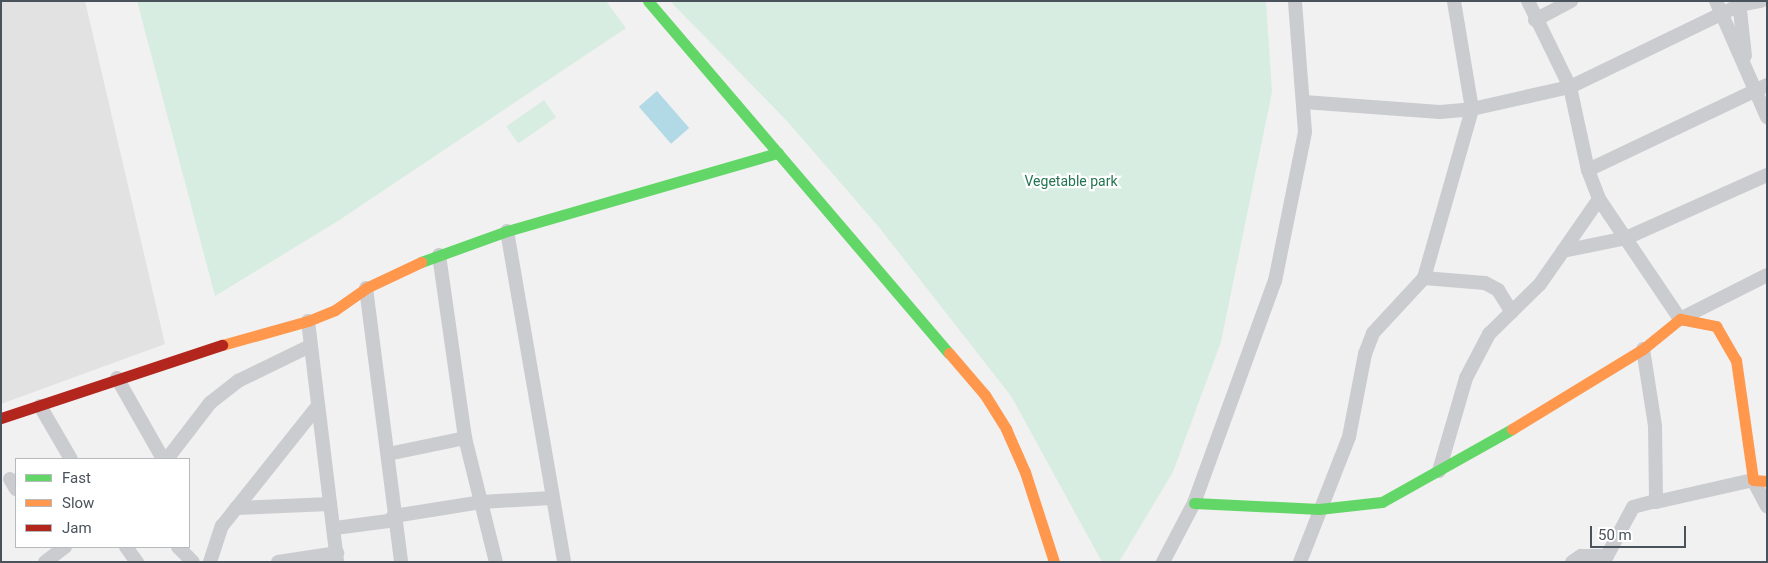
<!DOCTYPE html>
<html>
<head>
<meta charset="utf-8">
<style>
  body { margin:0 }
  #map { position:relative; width:1768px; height:563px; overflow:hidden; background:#f1f1f1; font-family:Roboto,sans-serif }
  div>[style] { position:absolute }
  .education>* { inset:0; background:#e3e2e2 }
  .green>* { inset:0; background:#d8ede1; transform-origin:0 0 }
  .water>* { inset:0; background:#b1d9e6; transform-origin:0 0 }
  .street>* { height:14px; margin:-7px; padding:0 7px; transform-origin:7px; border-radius:7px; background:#cbcccf }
  .fast>* { height:11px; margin:-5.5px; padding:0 5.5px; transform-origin:5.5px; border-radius:5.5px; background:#63d668 }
  .slow>* { height:11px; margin:-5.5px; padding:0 5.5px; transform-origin:5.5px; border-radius:5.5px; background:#ff974d }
  .jam>* { height:11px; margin:-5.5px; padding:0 5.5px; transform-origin:5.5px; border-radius:5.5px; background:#b3261e }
  span { translate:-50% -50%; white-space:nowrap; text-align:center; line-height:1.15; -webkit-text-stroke:4.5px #fff; paint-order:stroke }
  .park-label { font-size:14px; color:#22744f }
  .frame { position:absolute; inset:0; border:2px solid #4a525b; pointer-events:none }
  .legend { position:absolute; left:15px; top:458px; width:175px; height:90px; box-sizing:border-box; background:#fff; border:1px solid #b7babd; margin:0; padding:6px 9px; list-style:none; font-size:15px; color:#4a525b }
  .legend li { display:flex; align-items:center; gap:10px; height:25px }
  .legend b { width:25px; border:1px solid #b7babd }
  .scale { position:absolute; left:1590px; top:526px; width:96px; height:22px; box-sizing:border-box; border:2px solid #4a525b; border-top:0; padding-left:6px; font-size:15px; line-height:18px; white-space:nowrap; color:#4a525b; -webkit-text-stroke:4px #fff; paint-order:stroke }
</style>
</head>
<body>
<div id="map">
  <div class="education">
    <i style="clip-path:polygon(1px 1px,85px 1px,165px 344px,1px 404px)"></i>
  </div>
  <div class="green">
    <i style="clip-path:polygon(137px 1px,606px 1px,626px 28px,338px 221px,215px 296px)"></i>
    <i style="clip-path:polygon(670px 1px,1266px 1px,1272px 92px,1221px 342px,1173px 472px,1119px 562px,1102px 562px,1011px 396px,878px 226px,786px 120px)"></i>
    <i style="left:544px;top:100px;width:21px;height:46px;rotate:55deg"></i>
  </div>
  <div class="water">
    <i style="left:657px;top:91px;width:49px;height:24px;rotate:49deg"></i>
  </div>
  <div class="street">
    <i style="left:1528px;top:1px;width:96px;rotate:64deg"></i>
    <i style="left:1570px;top:87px;width:85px;rotate:77.8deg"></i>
    <i style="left:1588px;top:170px;width:31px;rotate:69deg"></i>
    <i style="left:1599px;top:199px;width:145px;rotate:56deg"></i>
    <i style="left:1680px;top:319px;width:97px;rotate:-26.8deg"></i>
    <i style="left:1716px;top:1px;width:127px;rotate:66.3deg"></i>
    <i style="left:1739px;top:1px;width:55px;rotate:83.8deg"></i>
    <i style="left:1535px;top:20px;width:41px;rotate:-27.8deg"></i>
    <i style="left:1304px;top:102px;width:136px;rotate:4.2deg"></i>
    <i style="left:1440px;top:112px;width:32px;rotate:-5deg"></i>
    <i style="left:1472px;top:109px;width:100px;rotate:-12.7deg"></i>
    <i style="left:1570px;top:87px;width:189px;rotate:-25.8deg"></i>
    <i style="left:1740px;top:5px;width:21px;rotate:-11deg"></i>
    <i style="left:1588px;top:170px;width:198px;rotate:-25.4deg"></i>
    <i style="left:507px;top:231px;width:336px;rotate:80.2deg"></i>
    <i style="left:1563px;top:251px;width:63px;rotate:-55.3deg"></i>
    <i style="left:439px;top:255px;width:185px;rotate:81.9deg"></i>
    <i style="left:465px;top:438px;width:128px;rotate:76deg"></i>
    <i style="left:1424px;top:278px;width:61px;rotate:4.7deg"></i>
    <i style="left:1485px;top:283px;width:15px;rotate:28deg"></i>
    <i style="left:1498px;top:290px;width:26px;rotate:58deg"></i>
    <i style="left:366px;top:288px;width:276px;rotate:82.7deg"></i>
    <i style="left:308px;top:321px;width:243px;rotate:83.1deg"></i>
    <i style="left:1643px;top:349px;width:78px;rotate:81.1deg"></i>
    <i style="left:1655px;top:426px;width:76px;rotate:89.2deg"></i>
    <i style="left:1656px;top:502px;width:99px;rotate:-12.8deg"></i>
    <i style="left:1753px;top:480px;width:30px;rotate:62deg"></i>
    <i style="left:117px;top:378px;width:93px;rotate:60.4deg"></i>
    <i style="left:40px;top:406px;width:61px;rotate:59.7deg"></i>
    <i style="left:388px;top:454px;width:79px;rotate:-11.7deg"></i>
    <i style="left:167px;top:459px;width:71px;rotate:-52.5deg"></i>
    <i style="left:210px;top:403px;width:36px;rotate:-38deg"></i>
    <i style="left:238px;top:381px;width:80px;rotate:-25.9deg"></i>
    <i style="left:1439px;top:471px;width:97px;rotate:-73.8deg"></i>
    <i style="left:1466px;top:378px;width:50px;rotate:-62.4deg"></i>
    <i style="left:1489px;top:334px;width:71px;rotate:-44.4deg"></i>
    <i style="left:1540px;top:284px;width:40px;rotate:-55.1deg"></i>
    <i style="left:1563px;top:251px;width:64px;rotate:-11.7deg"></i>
    <i style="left:1626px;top:238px;width:154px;rotate:-24.1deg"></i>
    <i style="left:10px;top:479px;width:12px;rotate:59deg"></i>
    <i style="left:236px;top:508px;width:94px;rotate:-2.4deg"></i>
    <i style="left:335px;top:528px;width:54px;rotate:-7.4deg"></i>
    <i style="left:389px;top:521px;width:7px;rotate:-45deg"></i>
    <i style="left:394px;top:516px;width:88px;rotate:-9.1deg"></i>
    <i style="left:481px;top:502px;width:70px;rotate:-3.3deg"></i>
    <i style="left:126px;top:547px;width:19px;rotate:54deg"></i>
    <i style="left:178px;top:547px;width:21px;rotate:45deg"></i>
    <i style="left:45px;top:562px;width:25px;rotate:-37deg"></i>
    <i style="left:210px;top:562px;width:38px;rotate:-72deg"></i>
    <i style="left:222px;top:526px;width:152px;rotate:-51.4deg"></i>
    <i style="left:278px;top:562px;width:60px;rotate:-8.7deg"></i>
    <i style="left:1163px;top:562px;width:67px;rotate:-62.3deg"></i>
    <i style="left:1194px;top:503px;width:236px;rotate:-70deg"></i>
    <i style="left:1275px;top:281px;width:152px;rotate:-78.6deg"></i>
    <i style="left:1305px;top:132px;width:131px;rotate:-94.4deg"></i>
    <i style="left:1300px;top:562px;width:134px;rotate:-68.6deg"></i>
    <i style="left:1349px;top:437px;width:85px;rotate:-79.1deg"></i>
    <i style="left:1365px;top:354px;width:22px;rotate:-69deg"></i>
    <i style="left:1373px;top:333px;width:75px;rotate:-47.2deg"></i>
    <i style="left:1424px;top:278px;width:176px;rotate:-74.1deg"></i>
    <i style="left:1472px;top:109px;width:109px;rotate:-99.5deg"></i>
    <i style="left:1572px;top:562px;width:11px;rotate:-34deg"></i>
    <i style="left:1581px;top:556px;width:26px"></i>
    <i style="left:1607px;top:556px;width:55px;rotate:-62deg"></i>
    <i style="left:1633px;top:507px;width:24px;rotate:-15deg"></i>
  </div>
  <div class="fast">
    <i style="left:648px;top:1px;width:463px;rotate:49.5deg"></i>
    <i style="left:421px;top:262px;width:91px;rotate:-19.8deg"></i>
    <i style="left:507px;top:231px;width:282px;rotate:-16.1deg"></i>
    <i style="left:1194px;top:503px;width:125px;rotate:2.7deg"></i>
    <i style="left:1319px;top:509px;width:63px;rotate:-6.3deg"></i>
    <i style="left:1382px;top:502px;width:149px;rotate:-29.3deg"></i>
  </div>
  <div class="slow">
    <i style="left:222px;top:345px;width:89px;rotate:-15.6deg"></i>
    <i style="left:308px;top:321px;width:29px;rotate:-22deg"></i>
    <i style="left:335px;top:310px;width:38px;rotate:-35deg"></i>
    <i style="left:366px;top:288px;width:61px;rotate:-25.3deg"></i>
    <i style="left:949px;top:353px;width:55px;rotate:49.4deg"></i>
    <i style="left:985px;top:395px;width:40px;rotate:58deg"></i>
    <i style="left:1006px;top:429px;width:47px;rotate:66.2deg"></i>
    <i style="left:1025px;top:472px;width:95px;rotate:72.1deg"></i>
    <i style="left:1512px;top:429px;width:153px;rotate:-31.4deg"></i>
    <i style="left:1643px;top:349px;width:48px;rotate:-39deg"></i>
    <i style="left:1680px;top:319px;width:37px;rotate:11deg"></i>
    <i style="left:1716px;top:326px;width:39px;rotate:60deg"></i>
    <i style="left:1736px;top:360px;width:121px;rotate:81.9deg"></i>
    <i style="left:1753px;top:480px;width:14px;rotate:4deg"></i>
  </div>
  <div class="jam">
    <i style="left:1px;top:418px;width:233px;rotate:-18.3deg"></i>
  </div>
  <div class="park-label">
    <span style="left:1071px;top:181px">Vegetable park</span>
  </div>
  <div class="frame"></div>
  <ul class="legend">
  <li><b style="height:6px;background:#63d668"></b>Fast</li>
  <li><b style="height:6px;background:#ff974d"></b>Slow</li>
  <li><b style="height:6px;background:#b3261e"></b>Jam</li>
  </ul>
  <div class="scale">50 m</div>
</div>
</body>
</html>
